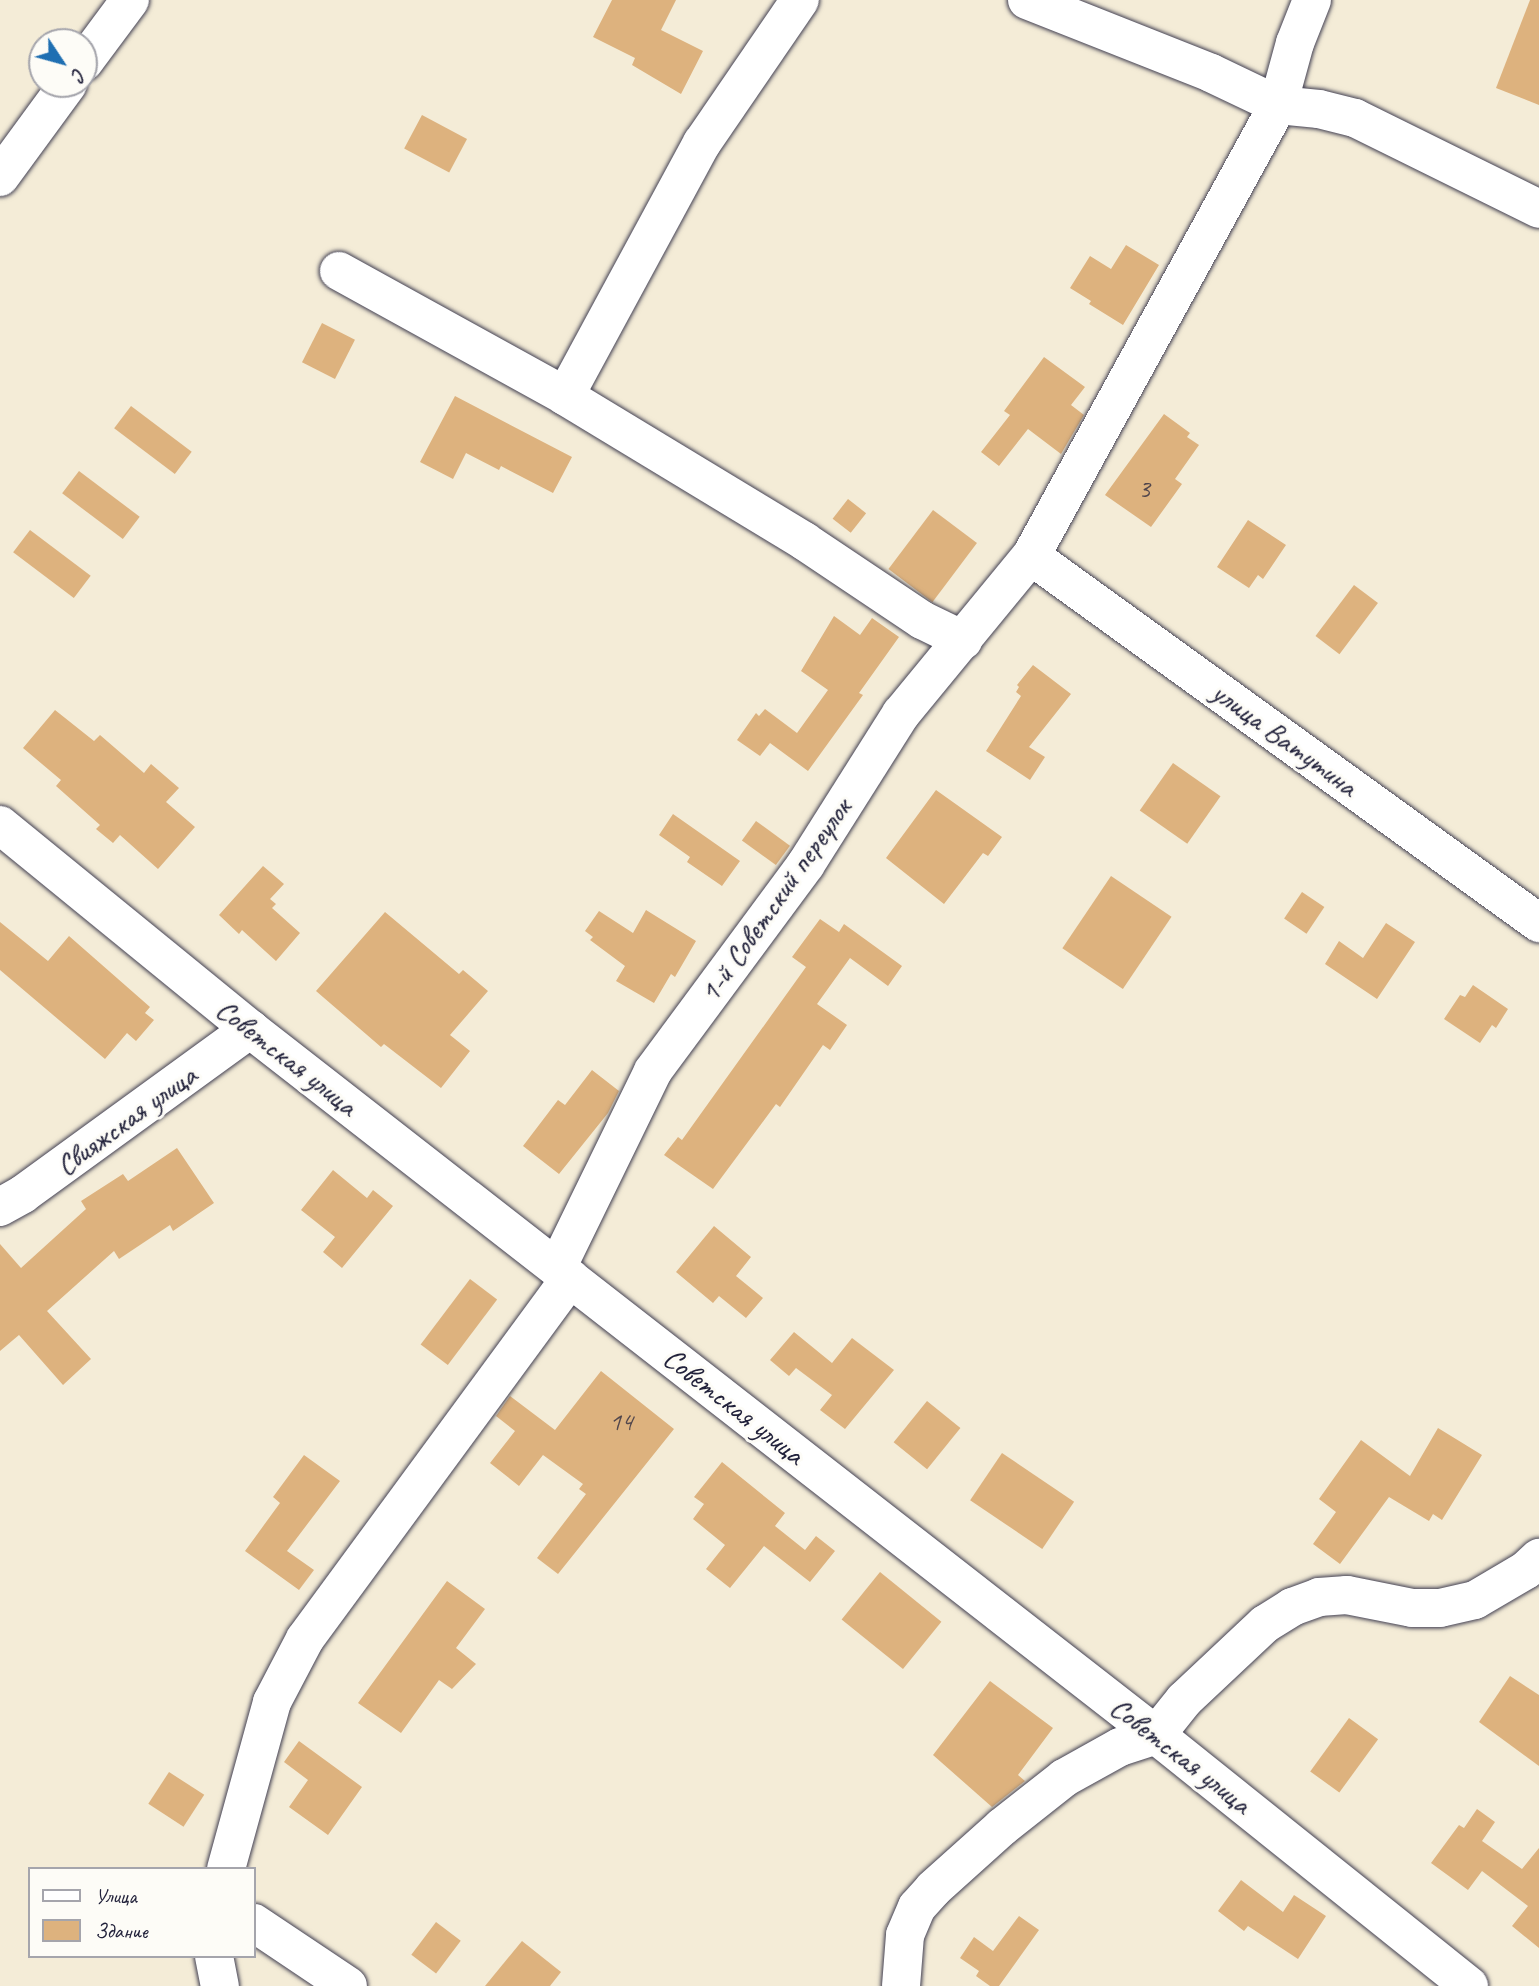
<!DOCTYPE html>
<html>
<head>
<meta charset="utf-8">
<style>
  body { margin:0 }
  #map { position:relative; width:1539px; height:1986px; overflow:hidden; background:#f4ecd7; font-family:Caveat,sans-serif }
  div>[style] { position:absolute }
  .building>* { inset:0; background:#ddb27e; transform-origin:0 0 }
  .roads { filter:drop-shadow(0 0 2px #424052) drop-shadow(0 0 2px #424052) }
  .minor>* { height:38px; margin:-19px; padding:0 19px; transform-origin:19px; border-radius:19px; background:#fff }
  span { translate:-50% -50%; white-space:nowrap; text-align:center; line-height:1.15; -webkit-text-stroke:6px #fdfcf7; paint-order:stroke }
  .number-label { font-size:26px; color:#51464c }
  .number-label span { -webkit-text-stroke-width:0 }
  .street-label { font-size:30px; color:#22223b }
  .legend { position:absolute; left:28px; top:1867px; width:228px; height:91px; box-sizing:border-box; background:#fdfcf7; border:2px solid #a5a5ac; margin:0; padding:9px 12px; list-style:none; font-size:21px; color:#22223b }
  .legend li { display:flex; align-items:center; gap:14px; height:35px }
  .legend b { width:35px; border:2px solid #a5a5ac }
  .north { position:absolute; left:28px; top:28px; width:70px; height:70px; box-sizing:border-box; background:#fdfcf7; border:2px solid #a5a5ac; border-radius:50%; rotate:126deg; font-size:19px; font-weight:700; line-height:28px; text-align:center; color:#22223b }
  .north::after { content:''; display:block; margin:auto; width:24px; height:32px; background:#1f6fb2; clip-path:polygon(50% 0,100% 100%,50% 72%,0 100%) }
</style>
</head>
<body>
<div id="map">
  <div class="building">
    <i style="clip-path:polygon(612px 0,676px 0,661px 30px,703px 51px,681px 94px,632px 65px,635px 58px,593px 37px)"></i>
    <i style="clip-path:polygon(1530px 0,1539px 0,1539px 105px,1496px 88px)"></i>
    <i style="left:422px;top:115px;width:51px;height:38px;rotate:28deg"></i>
    <i style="clip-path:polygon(1126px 245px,1159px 265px,1123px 325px,1089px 304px,1091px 301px,1070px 288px,1090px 256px,1111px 269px)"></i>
    <i style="left:322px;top:323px;width:37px;height:44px;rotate:27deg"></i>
    <i style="clip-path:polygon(1044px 357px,1085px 387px,1071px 405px,1084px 415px,1061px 454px,1028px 429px,999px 466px,981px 452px,1010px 415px,1004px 411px)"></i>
    <i style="clip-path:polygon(455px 396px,572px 457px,553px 493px,501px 466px,499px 470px,466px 453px,453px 479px,420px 462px)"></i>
    <i style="left:131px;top:406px;width:76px;height:28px;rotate:37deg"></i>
    <i style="clip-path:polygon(1164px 414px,1190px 433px,1187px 437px,1199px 445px,1175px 479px,1182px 484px,1151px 527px,1105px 495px)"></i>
    <i style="left:79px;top:471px;width:76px;height:28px;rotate:37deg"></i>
    <i style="left:848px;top:499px;width:23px;height:25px;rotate:38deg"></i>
    <i style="left:933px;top:510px;width:55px;height:74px;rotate:37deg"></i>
    <i style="clip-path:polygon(1248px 520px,1286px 545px,1263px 579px,1258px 575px,1249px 588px,1217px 567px)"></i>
    <i style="left:30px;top:530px;width:76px;height:28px;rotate:37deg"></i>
    <i style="left:1354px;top:585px;width:30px;height:64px;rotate:37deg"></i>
    <i style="clip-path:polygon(834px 616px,860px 635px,872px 618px,899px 637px,859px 693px,863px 695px,808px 771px,770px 743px,760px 756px,737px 740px,756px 713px,759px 716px,765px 709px,797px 733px,828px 690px,801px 671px)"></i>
    <i style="clip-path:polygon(1033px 665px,1071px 694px,1029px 747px,1045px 757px,1030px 780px,986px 751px,1021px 696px,1016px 692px,1019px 687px,1017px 685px)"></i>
    <i style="clip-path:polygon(55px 710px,94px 741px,100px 735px,144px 773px,151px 764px,179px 788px,166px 802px,195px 827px,158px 869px,120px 835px,113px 843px,96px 829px,100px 825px,56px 786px,61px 780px,23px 748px)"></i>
    <i style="left:1173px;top:763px;width:58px;height:58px;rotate:35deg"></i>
    <i style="clip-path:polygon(936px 790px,1002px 837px,988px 856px,983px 853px,944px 904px,886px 858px)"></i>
    <i style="clip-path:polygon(673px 814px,740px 861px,722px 886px,687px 862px,690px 857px,659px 835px)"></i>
    <i style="left:756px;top:821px;width:42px;height:24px;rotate:36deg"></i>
    <i style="clip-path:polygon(263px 866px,284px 884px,270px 899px,276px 904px,272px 908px,300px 933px,276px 961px,242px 930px,239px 934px,219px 915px)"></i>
    <i style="left:1111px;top:876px;width:73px;height:87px;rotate:34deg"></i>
    <i style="left:1302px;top:892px;width:27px;height:32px;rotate:34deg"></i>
    <i style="clip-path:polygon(646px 910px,696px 941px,675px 977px,671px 974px,654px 1003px,616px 981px,625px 966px,590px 940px,593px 937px,585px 931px,599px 911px,633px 933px)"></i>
    <i style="clip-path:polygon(385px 912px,459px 974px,463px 970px,488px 991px,450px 1035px,470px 1051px,441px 1088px,384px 1044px,381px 1047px,316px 991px)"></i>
    <i style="clip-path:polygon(820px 919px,839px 932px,844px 924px,902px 966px,888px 986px,850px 958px,817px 1004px,847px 1025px,830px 1050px,823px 1045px,780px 1107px,776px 1104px,713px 1189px,664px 1155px,678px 1137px,682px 1140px,806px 967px,792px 957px)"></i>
    <i style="clip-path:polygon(0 922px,48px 961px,69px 936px,150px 1007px,145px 1013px,154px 1020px,136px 1041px,127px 1033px,105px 1059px,0 970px)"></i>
    <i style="clip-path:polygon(1386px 923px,1415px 942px,1377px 999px,1325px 964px,1339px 941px,1363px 958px)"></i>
    <i style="clip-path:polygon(1473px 985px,1508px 1009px,1496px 1028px,1492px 1025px,1480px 1043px,1444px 1019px,1460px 995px,1465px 997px)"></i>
    <i style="clip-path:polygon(592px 1070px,619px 1091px,608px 1113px,559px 1174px,523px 1146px,558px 1100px,565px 1105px)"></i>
    <i style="clip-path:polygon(177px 1148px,214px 1203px,173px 1231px,170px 1225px,119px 1259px,114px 1251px,47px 1311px,91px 1359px,63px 1385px,19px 1335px,0 1351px,0 1244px,21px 1268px,86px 1209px,81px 1201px,123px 1174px,128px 1181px)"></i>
    <i style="clip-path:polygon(333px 1170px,367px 1198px,373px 1190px,393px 1206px,342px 1268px,323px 1252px,335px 1237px,301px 1210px)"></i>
    <i style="clip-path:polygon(714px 1226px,751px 1257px,736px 1276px,763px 1298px,746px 1318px,719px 1296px,713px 1303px,676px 1272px)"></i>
    <i style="left:470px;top:1279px;width:34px;height:82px;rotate:37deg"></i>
    <i style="clip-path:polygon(794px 1332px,832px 1363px,852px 1338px,894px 1370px,845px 1429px,820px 1410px,832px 1395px,796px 1368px,789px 1376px,770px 1360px)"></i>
    <i style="clip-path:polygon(601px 1371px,674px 1429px,558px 1574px,537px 1558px,586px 1494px,579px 1489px,583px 1484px,543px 1455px,519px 1486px,490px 1463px,515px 1431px,496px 1416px,510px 1396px,555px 1430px)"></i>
    <i style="left:927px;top:1401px;width:43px;height:53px;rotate:39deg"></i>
    <i style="clip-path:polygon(1438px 1428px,1482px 1455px,1442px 1520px,1433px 1514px,1429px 1521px,1389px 1497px,1340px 1564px,1313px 1544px,1336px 1512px,1319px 1499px,1361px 1440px,1410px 1476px)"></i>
    <i style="left:1002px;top:1453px;width:87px;height:57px;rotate:34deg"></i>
    <i style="clip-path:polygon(304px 1455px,340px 1481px,287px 1551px,314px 1570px,299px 1590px,245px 1551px,280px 1503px,273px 1497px)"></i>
    <i style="clip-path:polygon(722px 1462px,785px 1513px,775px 1526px,805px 1550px,816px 1536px,835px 1551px,810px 1582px,764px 1546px,730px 1588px,706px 1569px,725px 1545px,693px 1519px,704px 1504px,694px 1497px)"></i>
    <i style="left:880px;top:1572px;width:79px;height:61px;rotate:39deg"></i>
    <i style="clip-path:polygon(447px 1581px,485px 1609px,456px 1648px,476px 1664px,452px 1689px,439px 1680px,401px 1733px,358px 1703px)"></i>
    <i style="clip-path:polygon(1510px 1676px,1539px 1695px,1539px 1766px,1479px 1722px)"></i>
    <i style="clip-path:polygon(990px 1681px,1053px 1728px,1018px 1775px,1025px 1781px,992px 1807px,933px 1755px)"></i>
    <i style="left:1349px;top:1718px;width:36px;height:66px;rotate:36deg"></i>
    <i style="clip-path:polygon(299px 1741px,362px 1787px,328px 1835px,289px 1807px,308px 1780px,284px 1762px)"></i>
    <i style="left:169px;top:1772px;width:42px;height:38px;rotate:33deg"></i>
    <i style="clip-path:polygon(1477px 1809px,1495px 1822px,1482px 1841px,1522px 1869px,1539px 1848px,1539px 1948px,1512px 1926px,1528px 1906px,1482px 1871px,1468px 1890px,1431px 1863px,1459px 1825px,1464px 1828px)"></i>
    <i style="clip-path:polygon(1241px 1880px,1283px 1912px,1294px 1895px,1326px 1916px,1298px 1959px,1248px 1926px,1244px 1931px,1218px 1911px)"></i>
    <i style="clip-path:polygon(1019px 1916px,1039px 1930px,999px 1986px,990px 1986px,976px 1976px,979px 1971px,960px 1958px,974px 1937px,993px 1951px)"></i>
    <i style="left:436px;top:1922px;width:31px;height:41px;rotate:37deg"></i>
    <i style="clip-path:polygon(522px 1941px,561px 1972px,550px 1986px,485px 1986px)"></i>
  </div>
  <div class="roads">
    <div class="minor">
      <i style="left:1027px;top:0;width:198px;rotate:21.6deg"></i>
      <i style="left:1211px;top:73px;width:74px;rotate:25.5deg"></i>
      <i style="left:1278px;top:105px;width:64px;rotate:-74.7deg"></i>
      <i style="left:1295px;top:43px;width:46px;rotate:-68.4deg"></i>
      <i style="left:84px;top:62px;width:77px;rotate:-53.4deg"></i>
      <i style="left:0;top:177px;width:115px;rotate:-53.8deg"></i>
      <i style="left:339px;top:271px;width:258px;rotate:28.9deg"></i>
      <i style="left:565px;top:396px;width:288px;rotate:-61.6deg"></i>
      <i style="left:702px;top:143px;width:173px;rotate:-55.6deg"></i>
      <i style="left:565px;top:396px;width:280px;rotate:31.2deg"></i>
      <i style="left:804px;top:541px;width:142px;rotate:33.8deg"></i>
      <i style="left:922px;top:620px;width:46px;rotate:26deg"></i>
      <i style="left:1031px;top:556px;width:627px;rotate:35.85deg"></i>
      <i style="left:0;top:825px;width:323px;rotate:39.2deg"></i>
      <i style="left:250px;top:1029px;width:1149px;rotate:37.93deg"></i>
      <i style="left:1156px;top:1735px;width:401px;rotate:38.7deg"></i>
      <i style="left:0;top:1207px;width:26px;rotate:-29deg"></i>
      <i style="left:23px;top:1194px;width:281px;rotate:-36deg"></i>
      <i style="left:557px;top:1268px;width:219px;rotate:-64deg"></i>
      <i style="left:653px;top:1071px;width:257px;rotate:-53.5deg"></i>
      <i style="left:806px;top:864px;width:178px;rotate:-57.7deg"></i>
      <i style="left:901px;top:714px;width:205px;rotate:-50.6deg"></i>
      <i style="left:1031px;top:556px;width:514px;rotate:-61.29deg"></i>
      <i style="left:1278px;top:105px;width:41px;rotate:5.6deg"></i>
      <i style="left:1319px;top:109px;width:37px;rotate:14deg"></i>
      <i style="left:1355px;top:118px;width:205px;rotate:26.3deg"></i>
      <i style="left:226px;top:1869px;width:173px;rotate:-74.6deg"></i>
      <i style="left:272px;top:1702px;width:71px;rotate:-62.4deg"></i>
      <i style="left:305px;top:1639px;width:448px;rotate:-53.7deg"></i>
      <i style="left:254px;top:1923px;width:113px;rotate:33.8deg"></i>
      <i style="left:214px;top:1956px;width:31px;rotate:79deg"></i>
      <i style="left:901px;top:1986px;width:51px;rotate:-85.5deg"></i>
      <i style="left:905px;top:1935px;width:30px;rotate:-67deg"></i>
      <i style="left:917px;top:1907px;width:24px;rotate:-48deg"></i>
      <i style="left:933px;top:1889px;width:93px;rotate:-41.9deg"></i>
      <i style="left:1002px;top:1827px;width:79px;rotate:-38.3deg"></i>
      <i style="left:1064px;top:1778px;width:64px;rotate:-29deg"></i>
      <i style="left:1120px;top:1747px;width:38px;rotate:-18deg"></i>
      <i style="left:1156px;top:1735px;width:45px;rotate:-51.3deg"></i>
      <i style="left:1184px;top:1700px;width:111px;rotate:-43.2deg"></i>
      <i style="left:1265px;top:1624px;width:32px;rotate:-32deg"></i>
      <i style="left:1292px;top:1607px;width:29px;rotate:-20deg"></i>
      <i style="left:1319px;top:1597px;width:28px;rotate:-4deg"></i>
      <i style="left:1347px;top:1595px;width:66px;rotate:11.3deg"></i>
      <i style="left:1412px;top:1608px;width:28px"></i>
      <i style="left:1440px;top:1608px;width:36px;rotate:-13deg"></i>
      <i style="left:1475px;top:1600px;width:59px;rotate:-30.5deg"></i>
      <i style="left:1526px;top:1570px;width:18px;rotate:-43deg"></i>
    </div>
  </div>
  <div class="number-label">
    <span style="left:1144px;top:489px">3</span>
    <span style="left:621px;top:1422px">14</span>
  </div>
  <div class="street-label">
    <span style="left:1285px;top:739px;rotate:36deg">улица Ватутина</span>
    <span style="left:775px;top:900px;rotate:-55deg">1-й Советский переулок</span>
    <span style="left:287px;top:1057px;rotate:38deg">Советская улица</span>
    <span style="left:126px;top:1120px;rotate:-36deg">Свияжская улица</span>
    <span style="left:734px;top:1406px;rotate:38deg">Советская улица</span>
    <span style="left:1181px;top:1755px;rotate:38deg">Советская улица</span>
  </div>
  <ul class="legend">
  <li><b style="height:9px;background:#fff"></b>Улица</li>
  <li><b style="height:19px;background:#ddb27e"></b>Здание</li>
  </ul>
  <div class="north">С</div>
</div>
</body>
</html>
